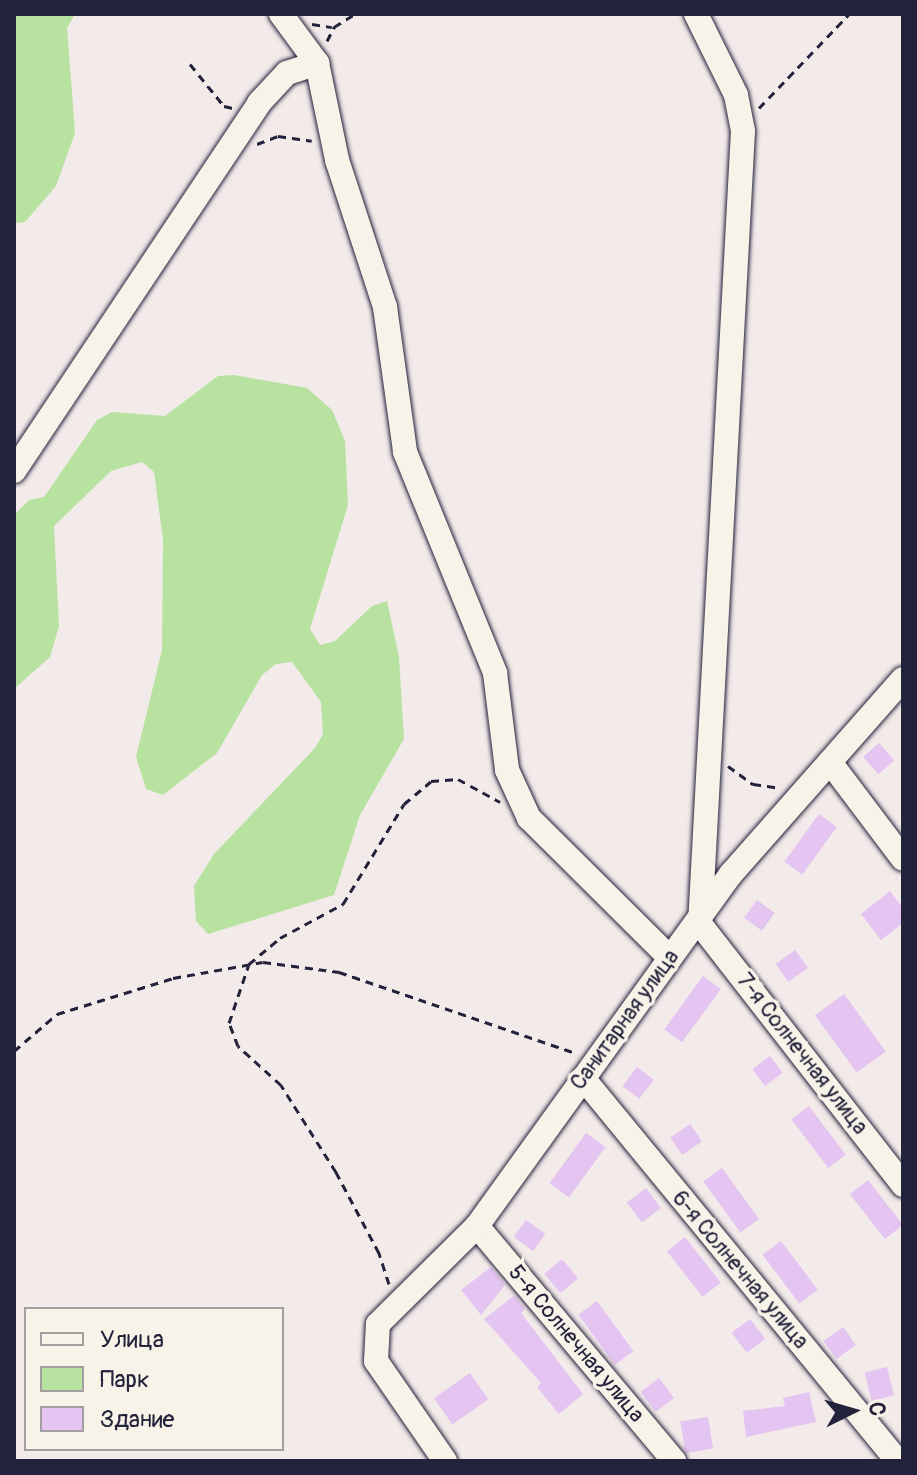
<!DOCTYPE html>
<html>
<head>
<meta charset="utf-8">
<style>
  body { margin:0 }
  #map { position:relative; width:917px; height:1475px; overflow:hidden; background:#f3eaea; font-family:Pangolin,sans-serif }
  div>[style] { position:absolute }
  .green>* { inset:0; background:#b8e29f }
  .building>* { inset:0; background:#e4c4f1; transform-origin:0 0 }
  .path>* { height:3px; margin-top:-1.5px; transform-origin:0; background:repeating-linear-gradient(90deg,#22223b 0 8px,transparent 0 14px) }
  .roads { filter:drop-shadow(0 0 2px #22223b) drop-shadow(0 0 2px #22223b) }
  .minor>* { height:24px; margin:-12px; padding:0 12px; transform-origin:12px; border-radius:12px; background:#f7f3e8 }
  span { translate:-50% -50%; white-space:nowrap; text-align:center; line-height:1.15; -webkit-text-stroke:7px #f7f3e8; paint-order:stroke }
  .street-label { font-size:22px; color:#22223b }
  .frame { position:absolute; inset:0; border:16px solid #22223b; pointer-events:none }
  .legend { position:absolute; left:24px; top:1307px; width:260px; height:144px; box-sizing:border-box; background:#f7f3e8; border:2px solid #a29fa3; margin:0; padding:10px 14px; list-style:none; font-size:24px; color:#22223b }
  .legend li { display:flex; align-items:center; gap:16px; height:40px }
  .legend b { width:40px; border:2px solid #a29fa3 }
  .north { position:absolute; left:813px; top:1371px; width:80px; height:80px; -webkit-text-stroke:6px #f7f3e8; paint-order:stroke; rotate:85deg; font-size:22px; font-weight:700; line-height:32px; text-align:center; color:#22223b }
  .north::after { content:''; display:block; margin:auto; width:28px; height:36px; background:#22223b; clip-path:polygon(50% 0,100% 100%,50% 72%,0 100%) }
</style>
</head>
<body>
<div id="map">
  <div class="green">
    <i style="clip-path:polygon(14px 14px,75px 14px,67px 28px,75px 133px,56px 186px,25px 222px,14px 223px)"></i>
    <i style="clip-path:polygon(234px 375px,307px 388px,332px 410px,345px 441px,348px 505px,310px 629px,320px 645px,335px 641px,372px 606px,387px 601px,399px 657px,404px 739px,360px 815px,334px 895px,208px 934px,196px 921px,194px 886px,214px 854px,315px 748px,323px 734px,321px 702px,292px 662px,276px 664px,262px 675px,217px 753px,163px 795px,146px 789px,136px 757px,162px 650px,163px 540px,154px 472px,142px 462px,111px 471px,54px 526px,59px 626px,50px 657px,14px 689px,14px 515px,29px 500px,44px 497px,97px 420px,112px 412px,165px 416px,218px 376px)"></i>
  </div>
  <div class="building">
    <i style="left:879px;top:743px;width:23px;height:21px;rotate:49deg"></i>
    <i style="left:819px;top:814px;width:22px;height:59px;rotate:36deg"></i>
    <i style="clip-path:polygon(890px 891px,903px 908px,903px 923px,881px 940px,861px 914px)"></i>
    <i style="left:757px;top:900px;width:22px;height:22px;rotate:36deg"></i>
    <i style="left:795px;top:950px;width:22px;height:24px;rotate:54deg"></i>
    <i style="left:703px;top:976px;width:22px;height:66px;rotate:36deg"></i>
    <i style="left:844px;top:994px;width:71px;height:36px;rotate:54deg"></i>
    <i style="left:770px;top:1056px;width:21px;height:22px;rotate:53deg"></i>
    <i style="left:637px;top:1067px;width:21px;height:24px;rotate:37deg"></i>
    <i style="left:809px;top:1106px;width:61px;height:22px;rotate:53deg"></i>
    <i style="left:690px;top:1124px;width:21px;height:24px;rotate:55deg"></i>
    <i style="left:586px;top:1133px;width:24px;height:62px;rotate:36deg"></i>
    <i style="left:722px;top:1168px;width:63px;height:23px;rotate:54deg"></i>
    <i style="left:868px;top:1180px;width:57px;height:23px;rotate:52deg"></i>
    <i style="left:646px;top:1188px;width:25px;height:24px;rotate:53deg"></i>
    <i style="left:526px;top:1220px;width:24px;height:21px;rotate:36deg"></i>
    <i style="left:685px;top:1237px;width:58px;height:23px;rotate:52deg"></i>
    <i style="left:781px;top:1241px;width:61px;height:23px;rotate:53deg"></i>
    <i style="left:562px;top:1259px;width:25px;height:23px;rotate:50deg"></i>
    <i style="clip-path:polygon(491px 1267px,505px 1285px,481px 1315px,461px 1290px)"></i>
    <i style="clip-path:polygon(514px 1296px,525px 1309px,521px 1313px,583px 1394px,559px 1414px,537px 1387px,541px 1383px,484px 1319px)"></i>
    <i style="left:597px;top:1301px;width:62px;height:23px;rotate:54deg"></i>
    <i style="left:750px;top:1319px;width:25px;height:23px;rotate:53deg"></i>
    <i style="left:843px;top:1327px;width:22px;height:24px;rotate:54deg"></i>
    <i style="left:887px;top:1367px;width:29px;height:23px;rotate:76deg"></i>
    <i style="left:470px;top:1373px;width:32px;height:44px;rotate:55deg"></i>
    <i style="left:659px;top:1378px;width:25px;height:23px;rotate:53deg"></i>
    <i style="clip-path:polygon(809px 1392px,816px 1422px,746px 1437px,743px 1411px,785px 1406px,783px 1398px)"></i>
    <i style="left:708px;top:1417px;width:32px;height:28px;rotate:81deg"></i>
  </div>
  <div class="path">
    <i style="left:312px;top:24px;width:20px;rotate:9deg"></i>
    <i style="left:327px;top:41px;width:16px;rotate:-63deg"></i>
    <i style="left:334px;top:27px;width:25px;rotate:-32deg"></i>
    <i style="left:190px;top:64px;width:54px;rotate:51deg"></i>
    <i style="left:224px;top:106px;width:9px;rotate:13deg"></i>
    <i style="left:759px;top:108px;width:130px;rotate:-46.2deg"></i>
    <i style="left:257px;top:144px;width:22px;rotate:-21deg"></i>
    <i style="left:278px;top:136px;width:34px;rotate:8deg"></i>
    <i style="left:728px;top:766px;width:31px;rotate:36deg"></i>
    <i style="left:753px;top:784px;width:28px;rotate:8deg"></i>
    <i style="left:14px;top:1051px;width:57px;rotate:-40.7deg"></i>
    <i style="left:57px;top:1014px;width:121px;rotate:-17.2deg"></i>
    <i style="left:173px;top:978px;width:91px;rotate:-10.1deg"></i>
    <i style="left:263px;top:962px;width:77px;rotate:7.5deg"></i>
    <i style="left:339px;top:972px;width:250px;rotate:18.9deg"></i>
    <i style="left:389px;top:1284px;width:33px;rotate:-108deg"></i>
    <i style="left:379px;top:1253px;width:92px;rotate:-118deg"></i>
    <i style="left:336px;top:1172px;width:103px;rotate:-122.3deg"></i>
    <i style="left:281px;top:1085px;width:58px;rotate:-137.8deg"></i>
    <i style="left:238px;top:1046px;width:25px;rotate:-111deg"></i>
    <i style="left:229px;top:1023px;width:62px;rotate:-71.3deg"></i>
    <i style="left:249px;top:964px;width:40px;rotate:-40deg"></i>
    <i style="left:280px;top:938px;width:72px;rotate:-28.4deg"></i>
    <i style="left:343px;top:904px;width:117px;rotate:-58.6deg"></i>
    <i style="left:404px;top:804px;width:35px;rotate:-40deg"></i>
    <i style="left:431px;top:781px;width:27px;rotate:-4deg"></i>
    <i style="left:458px;top:779px;width:48px;rotate:28.7deg"></i>
  </div>
  <div class="roads">
    <div class="minor">
      <i style="left:281px;top:14px;width:61px;rotate:53.7deg"></i>
      <i style="left:317px;top:63px;width:99px;rotate:78.3deg"></i>
      <i style="left:337px;top:160px;width:155px;rotate:71.9deg"></i>
      <i style="left:385px;top:307px;width:146px;rotate:82.1deg"></i>
      <i style="left:405px;top:452px;width:239px;rotate:67.8deg"></i>
      <i style="left:495px;top:673px;width:98px;rotate:82.9deg"></i>
      <i style="left:507px;top:770px;width:53px;rotate:65.4deg"></i>
      <i style="left:529px;top:818px;width:196px;rotate:44.8deg"></i>
      <i style="left:696px;top:14px;width:90px;rotate:63.7deg"></i>
      <i style="left:736px;top:95px;width:37px;rotate:79deg"></i>
      <i style="left:743px;top:131px;width:794px;rotate:93.1deg"></i>
      <i style="left:700px;top:924px;width:331px;rotate:52.1deg"></i>
      <i style="left:14px;top:471px;width:442px;rotate:-56.3deg"></i>
      <i style="left:259px;top:103px;width:41px;rotate:-47deg"></i>
      <i style="left:287px;top:73px;width:32px;rotate:-18deg"></i>
      <i style="left:830px;top:762px;width:121px;rotate:53deg"></i>
      <i style="left:583px;top:1078px;width:496px;rotate:50.6deg"></i>
      <i style="left:477px;top:1226px;width:307px;rotate:50deg"></i>
      <i style="left:445px;top:1461px;width:121px;rotate:-124.6deg"></i>
      <i style="left:376px;top:1361px;width:37px;rotate:-87deg"></i>
      <i style="left:378px;top:1324px;width:139px;rotate:-44.7deg"></i>
      <i style="left:477px;top:1226px;width:434px;rotate:-54.2deg"></i>
      <i style="left:731px;top:874px;width:260px;rotate:-48.6deg"></i>
    </div>
  </div>
  <div class="street-label">
    <span style="left:625px;top:1020px;rotate:-54deg">Санитарная улица</span>
    <span style="left:802px;top:1054px;rotate:52deg">7-я Солнечная улица</span>
    <span style="left:740px;top:1270px;rotate:50deg">6-я Солнечная улица</span>
    <span style="left:576px;top:1344px;rotate:50deg">5-я Солнечная улица</span>
  </div>
  <div class="frame"></div>
  <ul class="legend">
  <li><b style="height:10px;background:#f7f3e8"></b>Улица</li>
  <li><b style="height:22px;background:#b8e29f"></b>Парк</li>
  <li><b style="height:22px;background:#e4c4f1"></b>Здание</li>
  </ul>
  <div class="north">С</div>
</div>
</body>
</html>
